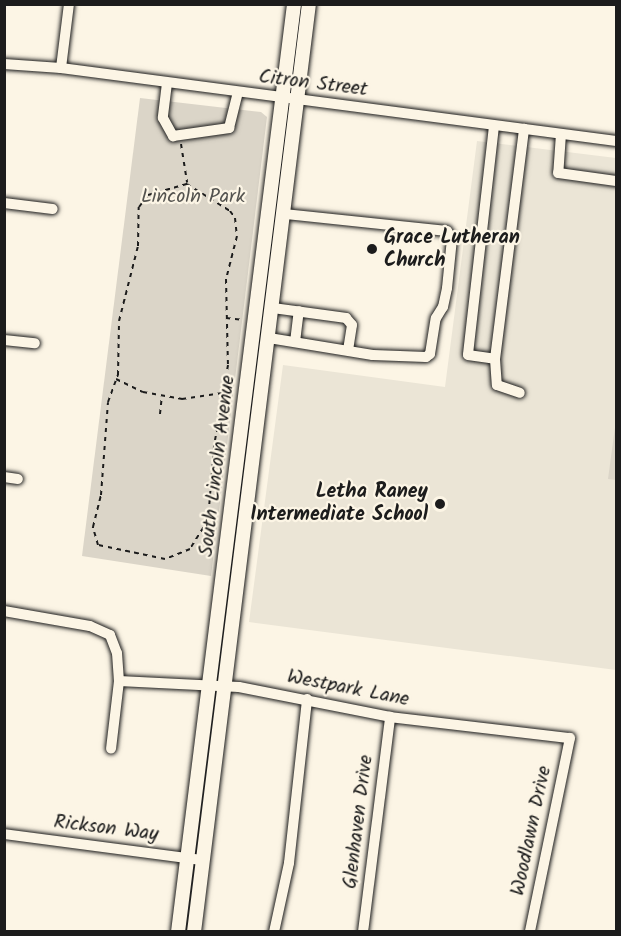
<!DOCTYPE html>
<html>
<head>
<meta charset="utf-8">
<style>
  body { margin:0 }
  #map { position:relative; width:621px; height:936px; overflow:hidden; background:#fcf5e5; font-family:Kalam,sans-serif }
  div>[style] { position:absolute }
  .built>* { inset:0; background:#ebe5d6 }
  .green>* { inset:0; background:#dbd5c8 }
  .path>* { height:2px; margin-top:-1px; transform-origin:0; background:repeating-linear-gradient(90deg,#1c1c1c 0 4.5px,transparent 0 9px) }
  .roads { filter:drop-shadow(0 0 2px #1c1c1c) drop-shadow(0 0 2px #1c1c1c) }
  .minor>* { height:10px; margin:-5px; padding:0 5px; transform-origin:5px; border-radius:5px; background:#fcf5e5 }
  .major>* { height:14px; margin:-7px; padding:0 7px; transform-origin:7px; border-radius:7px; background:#fcf5e5 }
  .dots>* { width:16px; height:16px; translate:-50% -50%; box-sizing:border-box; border:3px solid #fcf5e5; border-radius:50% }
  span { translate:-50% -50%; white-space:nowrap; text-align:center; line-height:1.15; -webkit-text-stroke:4.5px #fcf5e5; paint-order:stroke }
  .street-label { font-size:20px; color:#1c1c1c }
  .park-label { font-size:20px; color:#555450 }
  .poi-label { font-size:20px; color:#1c1c1c; font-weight:700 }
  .left { translate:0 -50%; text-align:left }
  .right { translate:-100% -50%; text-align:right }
  .frame { position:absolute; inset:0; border:6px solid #1c1c1c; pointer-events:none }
</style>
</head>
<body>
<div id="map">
  <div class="built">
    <i style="clip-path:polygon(477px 141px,616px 158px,616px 670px,249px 622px,283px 365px,445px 387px)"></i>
  </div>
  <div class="green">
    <i style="clip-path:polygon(140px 98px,261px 112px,267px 117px,211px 576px,82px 556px)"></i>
    <i style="clip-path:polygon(616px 420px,616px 480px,608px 479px)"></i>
  </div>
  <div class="path">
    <i style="left:181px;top:144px;width:39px;rotate:81deg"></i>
    <i style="left:187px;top:184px;width:51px;rotate:32.1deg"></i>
    <i style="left:230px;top:211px;width:9px;rotate:54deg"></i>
    <i style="left:235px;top:218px;width:18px;rotate:84deg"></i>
    <i style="left:237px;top:236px;width:44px;rotate:104.3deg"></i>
    <i style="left:226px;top:279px;width:86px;rotate:88.7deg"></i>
    <i style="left:228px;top:365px;width:82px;rotate:99.8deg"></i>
    <i style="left:214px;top:446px;width:74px;rotate:94.6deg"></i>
    <i style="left:208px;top:520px;width:34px;rotate:122deg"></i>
    <i style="left:190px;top:549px;width:27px;rotate:158deg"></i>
    <i style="left:165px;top:559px;width:68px;rotate:-168.2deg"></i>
    <i style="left:98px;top:545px;width:19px;rotate:-106deg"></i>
    <i style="left:93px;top:527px;width:33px;rotate:-76deg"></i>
    <i style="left:101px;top:495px;width:93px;rotate:-85.7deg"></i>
    <i style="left:108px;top:402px;width:29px;rotate:-70deg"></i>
    <i style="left:118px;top:375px;width:54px;rotate:-88.9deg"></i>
    <i style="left:119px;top:321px;width:77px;rotate:-75.8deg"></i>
    <i style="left:138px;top:246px;width:39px;rotate:-89deg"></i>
    <i style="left:139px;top:207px;width:15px;rotate:-53deg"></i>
    <i style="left:148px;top:195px;width:41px;rotate:-15.8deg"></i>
    <i style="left:226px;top:318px;width:18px;rotate:6deg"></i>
    <i style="left:116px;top:379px;width:30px;rotate:26deg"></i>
    <i style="left:143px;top:392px;width:40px;rotate:10deg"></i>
    <i style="left:182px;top:399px;width:41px;rotate:-8.3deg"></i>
    <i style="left:160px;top:414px;width:18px;rotate:-84deg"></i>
  </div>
  <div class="roads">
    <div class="minor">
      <i style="left:4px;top:64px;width:57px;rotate:4deg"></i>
      <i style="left:61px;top:68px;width:560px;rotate:7.49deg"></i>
      <i style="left:61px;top:68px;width:64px;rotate:-82.9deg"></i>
      <i style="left:167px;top:83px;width:35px;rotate:97deg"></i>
      <i style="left:163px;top:118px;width:21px;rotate:61deg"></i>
      <i style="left:173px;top:136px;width:57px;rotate:-8.1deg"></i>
      <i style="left:229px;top:128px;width:37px;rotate:-76deg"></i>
      <i style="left:494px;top:126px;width:230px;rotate:96.5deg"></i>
      <i style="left:468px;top:355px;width:27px;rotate:8deg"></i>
      <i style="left:495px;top:359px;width:232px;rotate:-82.8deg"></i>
      <i style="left:561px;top:134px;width:39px;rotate:94deg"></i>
      <i style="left:558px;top:173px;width:59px;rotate:7.9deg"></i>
      <i style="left:4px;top:203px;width:49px;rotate:7deg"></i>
      <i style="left:273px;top:308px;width:74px;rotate:7.8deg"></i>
      <i style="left:346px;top:318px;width:9px;rotate:49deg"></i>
      <i style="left:352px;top:325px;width:25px;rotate:99deg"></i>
      <i style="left:269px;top:338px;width:105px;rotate:9.3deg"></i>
      <i style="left:373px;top:355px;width:53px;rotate:2.2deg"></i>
      <i style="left:426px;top:357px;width:5px;rotate:-37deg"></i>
      <i style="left:430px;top:354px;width:36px;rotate:-81deg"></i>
      <i style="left:436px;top:318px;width:13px;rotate:-58deg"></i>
      <i style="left:443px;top:307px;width:19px;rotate:-78deg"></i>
      <i style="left:447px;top:288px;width:49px;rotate:-84.2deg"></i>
      <i style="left:452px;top:239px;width:9px;rotate:-122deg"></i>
      <i style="left:447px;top:231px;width:164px;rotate:-174deg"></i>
      <i style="left:4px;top:340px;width:31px;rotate:6deg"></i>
      <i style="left:295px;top:342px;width:31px;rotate:-83deg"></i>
      <i style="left:495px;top:359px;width:26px;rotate:86deg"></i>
      <i style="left:497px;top:385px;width:24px;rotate:19deg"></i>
      <i style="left:4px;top:477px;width:14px;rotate:8deg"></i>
      <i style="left:4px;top:611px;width:87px;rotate:9.9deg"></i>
      <i style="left:90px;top:626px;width:22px;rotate:24deg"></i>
      <i style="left:110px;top:635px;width:19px;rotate:69deg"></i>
      <i style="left:117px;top:653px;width:28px;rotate:86deg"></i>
      <i style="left:119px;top:681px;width:68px;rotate:96.7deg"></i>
      <i style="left:119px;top:681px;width:120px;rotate:2.9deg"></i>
      <i style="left:239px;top:687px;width:154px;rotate:11.2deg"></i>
      <i style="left:390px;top:717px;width:181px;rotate:6.7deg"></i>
      <i style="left:570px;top:738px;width:198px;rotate:101.7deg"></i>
      <i style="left:4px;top:834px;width:200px;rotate:7.5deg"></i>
      <i style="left:274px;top:932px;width:71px;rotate:-77.7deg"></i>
      <i style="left:289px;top:863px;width:165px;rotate:-83.7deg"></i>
      <i style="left:363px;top:932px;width:217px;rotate:-82.8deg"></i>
    </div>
    <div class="major">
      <i style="left:178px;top:932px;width:935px;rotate:-82.87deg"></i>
      <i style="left:194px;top:932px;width:935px;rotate:-82.94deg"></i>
    </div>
  </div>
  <div class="dots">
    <i style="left:372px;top:249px;background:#1c1c1c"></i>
    <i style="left:440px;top:504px;background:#1c1c1c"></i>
  </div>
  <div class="street-label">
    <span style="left:313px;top:84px;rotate:7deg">Citron Street</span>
    <span style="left:218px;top:466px;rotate:-83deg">South Lincoln Avenue</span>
    <span style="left:348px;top:689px;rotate:11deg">Westpark Lane</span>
    <span style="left:359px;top:822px;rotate:-83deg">Glenhaven Drive</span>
    <span style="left:106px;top:829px;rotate:7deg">Rickson Way</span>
    <span style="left:532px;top:831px;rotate:-78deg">Woodlawn Drive</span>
  </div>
  <div class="park-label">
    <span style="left:193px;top:197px">Lincoln Park</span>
  </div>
  <div class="poi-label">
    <span class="left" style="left:384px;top:250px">Grace Lutheran<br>Church</span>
    <span class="right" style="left:428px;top:504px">Letha Raney<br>Intermediate School</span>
  </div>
  <div class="frame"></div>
</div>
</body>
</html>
